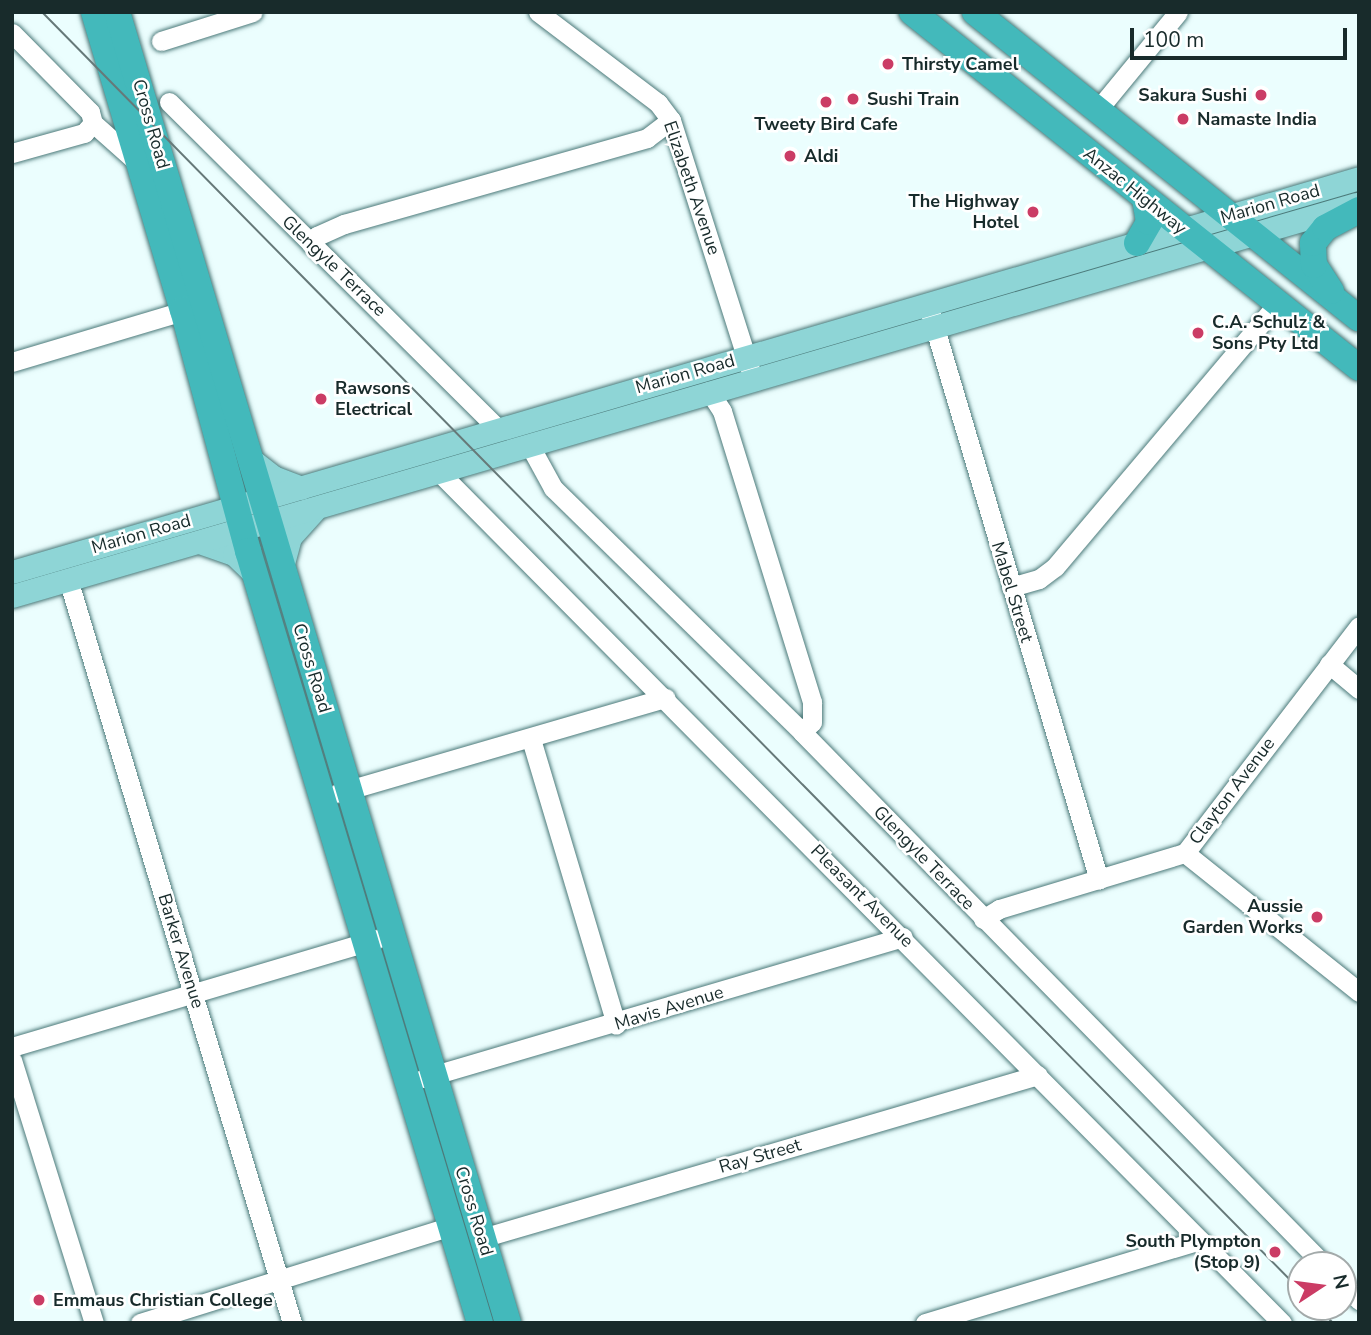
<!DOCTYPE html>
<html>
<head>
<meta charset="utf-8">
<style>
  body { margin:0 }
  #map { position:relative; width:1371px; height:1335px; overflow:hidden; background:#ebfefe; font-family:"Nunito Sans",sans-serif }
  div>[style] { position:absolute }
  .roads { filter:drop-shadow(0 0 2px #4b7979) drop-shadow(0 0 2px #4b7979) }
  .minor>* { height:19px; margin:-9.5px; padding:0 9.5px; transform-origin:9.5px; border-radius:9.5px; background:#fff }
  .major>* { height:23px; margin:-11.5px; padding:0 11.5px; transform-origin:11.5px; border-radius:11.5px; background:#8ed5d6 }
  .highway>* { height:26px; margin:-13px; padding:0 13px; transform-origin:13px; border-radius:13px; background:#43b9bb }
  .tram>* { height:2px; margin:-1px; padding:0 1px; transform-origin:1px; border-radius:1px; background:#667979 }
  .dots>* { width:19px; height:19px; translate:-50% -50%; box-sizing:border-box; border:4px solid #fff; border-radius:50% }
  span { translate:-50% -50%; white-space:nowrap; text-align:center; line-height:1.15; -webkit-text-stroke:5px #fff; paint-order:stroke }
  .poi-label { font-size:18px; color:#182b2b; font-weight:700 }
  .left { translate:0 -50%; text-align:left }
  .right { translate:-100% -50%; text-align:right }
  .street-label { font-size:18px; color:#182b2b }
  .frame { position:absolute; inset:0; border:14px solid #182b2b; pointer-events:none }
  .north { position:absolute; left:1287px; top:1251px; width:70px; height:70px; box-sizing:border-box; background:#fff; border:2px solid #a3aaaa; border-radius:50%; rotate:77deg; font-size:19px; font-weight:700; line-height:28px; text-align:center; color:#182b2b }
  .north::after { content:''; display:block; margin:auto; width:24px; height:32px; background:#cb3c65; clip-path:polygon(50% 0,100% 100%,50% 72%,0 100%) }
  .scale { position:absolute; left:1130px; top:28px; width:217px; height:32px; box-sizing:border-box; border:4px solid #182b2b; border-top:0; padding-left:9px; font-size:21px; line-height:24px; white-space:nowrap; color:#182b2b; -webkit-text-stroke:5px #fff; paint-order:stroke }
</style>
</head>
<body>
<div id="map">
  <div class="roads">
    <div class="minor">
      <i style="left:538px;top:12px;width:151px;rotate:37.2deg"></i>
      <i style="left:658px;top:103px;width:21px;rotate:53deg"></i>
      <i style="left:671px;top:120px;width:261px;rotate:72.4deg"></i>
      <i style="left:12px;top:33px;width:111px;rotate:45.4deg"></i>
      <i style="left:90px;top:112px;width:11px;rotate:75deg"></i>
      <i style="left:93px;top:123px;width:62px;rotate:41.7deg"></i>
      <i style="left:161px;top:41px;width:96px;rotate:-17.5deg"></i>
      <i style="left:169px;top:102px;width:465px;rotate:44.8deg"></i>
      <i style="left:1096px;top:112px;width:129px;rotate:-50.6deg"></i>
      <i style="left:12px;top:153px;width:75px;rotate:-15.5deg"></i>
      <i style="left:84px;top:133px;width:13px;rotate:-48deg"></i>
      <i style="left:311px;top:244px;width:10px;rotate:-53deg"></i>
      <i style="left:317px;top:236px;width:30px;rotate:-24deg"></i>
      <i style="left:344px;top:224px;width:315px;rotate:-15.8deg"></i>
      <i style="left:647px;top:138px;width:30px;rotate:-37deg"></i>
      <i style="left:931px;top:315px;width:589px;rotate:73.44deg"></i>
      <i style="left:12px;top:362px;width:192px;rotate:-16.6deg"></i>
      <i style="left:709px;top:391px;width:24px;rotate:57deg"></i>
      <i style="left:722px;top:411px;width:305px;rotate:72.8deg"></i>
      <i style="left:812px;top:702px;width:20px;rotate:90deg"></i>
      <i style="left:812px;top:722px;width:14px;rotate:135deg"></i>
      <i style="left:530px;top:446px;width:48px;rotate:61.3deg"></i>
      <i style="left:553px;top:488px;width:349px;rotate:44.4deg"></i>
      <i style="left:802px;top:732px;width:746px;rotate:45.6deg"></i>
      <i style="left:439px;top:472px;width:1198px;rotate:45.27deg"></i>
      <i style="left:68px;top:579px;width:777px;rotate:73.24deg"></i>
      <i style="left:1011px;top:587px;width:29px;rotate:-16deg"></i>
      <i style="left:1039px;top:579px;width:20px;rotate:-37deg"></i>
      <i style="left:1055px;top:567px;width:344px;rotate:-49.8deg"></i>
      <i style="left:1329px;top:664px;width:39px;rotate:40deg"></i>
      <i style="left:531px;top:739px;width:298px;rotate:73.4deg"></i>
      <i style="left:338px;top:793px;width:341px;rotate:-16.2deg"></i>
      <i style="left:1185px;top:853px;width:223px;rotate:38.6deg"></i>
      <i style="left:983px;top:919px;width:19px;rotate:-32deg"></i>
      <i style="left:999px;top:909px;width:194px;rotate:-16.8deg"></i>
      <i style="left:1185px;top:853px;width:286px;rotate:-52.5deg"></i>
      <i style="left:12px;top:1047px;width:381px;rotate:-16.5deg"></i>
      <i style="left:12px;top:1060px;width:275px;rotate:72.7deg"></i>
      <i style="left:424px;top:1078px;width:499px;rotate:-16.4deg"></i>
      <i style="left:482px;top:1238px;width:579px;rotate:-16.34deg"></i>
      <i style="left:1343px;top:1284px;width:23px;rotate:45deg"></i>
      <i style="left:140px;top:1323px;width:326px;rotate:-17.3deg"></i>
      <i style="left:925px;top:1323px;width:287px;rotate:-16.8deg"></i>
    </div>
    <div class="major">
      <i style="left:249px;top:458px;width:31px;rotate:38deg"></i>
      <i style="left:273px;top:477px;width:30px;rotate:21deg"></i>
      <i style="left:199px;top:542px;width:37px;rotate:19deg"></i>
      <i style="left:234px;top:554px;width:29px;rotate:44deg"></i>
      <i style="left:282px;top:567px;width:31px;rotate:-75deg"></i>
      <i style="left:290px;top:537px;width:36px;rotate:-48deg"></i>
      <i style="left:12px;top:572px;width:1403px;rotate:-16.3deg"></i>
      <i style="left:12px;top:596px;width:1400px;rotate:-16.26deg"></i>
    </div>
    <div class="highway">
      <i style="left:94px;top:12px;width:311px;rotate:73.4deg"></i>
      <i style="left:183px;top:310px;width:250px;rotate:74.9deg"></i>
      <i style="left:248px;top:551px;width:806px;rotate:73.27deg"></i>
      <i style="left:117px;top:12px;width:1368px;rotate:73.39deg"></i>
      <i style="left:912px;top:12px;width:571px;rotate:38.53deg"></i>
      <i style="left:975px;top:12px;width:491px;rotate:38.6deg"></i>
      <i style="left:1137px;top:243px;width:24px;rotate:-60deg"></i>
      <i style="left:1149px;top:222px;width:22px;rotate:-100deg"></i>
      <i style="left:1331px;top:291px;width:31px;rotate:-123deg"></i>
      <i style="left:1314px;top:265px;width:22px;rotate:-93deg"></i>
      <i style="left:1313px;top:243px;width:19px;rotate:-51deg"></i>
      <i style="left:1325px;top:228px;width:38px;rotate:-28deg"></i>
    </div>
  </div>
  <div class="tram">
    <i style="left:42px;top:12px;width:1795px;rotate:45.45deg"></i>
    <i style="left:1317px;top:1307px;width:23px;rotate:45deg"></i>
  </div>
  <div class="dots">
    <i style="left:888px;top:64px;background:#cb3c65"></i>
    <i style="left:1261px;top:95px;background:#cb3c65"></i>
    <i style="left:853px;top:99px;background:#cb3c65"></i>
    <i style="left:826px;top:102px;background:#cb3c65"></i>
    <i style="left:1183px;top:119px;background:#cb3c65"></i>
    <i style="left:790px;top:156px;background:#cb3c65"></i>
    <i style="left:1033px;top:212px;background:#cb3c65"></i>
    <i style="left:1198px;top:333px;background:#cb3c65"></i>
    <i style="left:321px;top:399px;background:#cb3c65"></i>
    <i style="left:1317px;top:917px;background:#cb3c65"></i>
    <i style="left:1275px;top:1252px;background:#cb3c65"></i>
    <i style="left:39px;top:1300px;background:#cb3c65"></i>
  </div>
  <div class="poi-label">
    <span class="left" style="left:902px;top:64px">Thirsty Camel</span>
    <span class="right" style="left:1247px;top:95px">Sakura Sushi</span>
    <span class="left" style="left:867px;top:99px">Sushi Train</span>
    <span class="left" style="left:1197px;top:119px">Namaste India</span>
    <span style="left:826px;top:124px">Tweety Bird Cafe</span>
    <span class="left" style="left:804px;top:156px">Aldi</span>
    <span class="right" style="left:1019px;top:212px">The Highway<br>Hotel</span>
    <span class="left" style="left:1212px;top:333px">C.A. Schulz &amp;<br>Sons Pty Ltd</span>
    <span class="left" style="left:335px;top:399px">Rawsons<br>Electrical</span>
    <span class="right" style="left:1303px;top:917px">Aussie<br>Garden Works</span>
    <span class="right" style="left:1261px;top:1252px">South Plympton<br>(Stop 9)</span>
    <span class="left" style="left:53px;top:1300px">Emmaus Christian College</span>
  </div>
  <div class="street-label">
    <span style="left:151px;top:124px;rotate:74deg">Cross Road</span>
    <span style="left:692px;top:188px;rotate:71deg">Elizabeth Avenue</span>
    <span style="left:1135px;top:191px;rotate:39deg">Anzac Highway</span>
    <span style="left:1270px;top:204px;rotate:-16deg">Marion Road</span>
    <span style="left:334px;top:266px;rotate:44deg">Glengyle Terrace</span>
    <span style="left:685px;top:374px;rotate:-16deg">Marion Road</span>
    <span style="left:141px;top:534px;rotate:-16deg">Marion Road</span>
    <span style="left:1012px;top:592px;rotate:73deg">Mabel Street</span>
    <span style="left:312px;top:668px;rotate:73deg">Cross Road</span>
    <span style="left:1232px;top:791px;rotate:-53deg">Clayton Avenue</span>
    <span style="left:924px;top:858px;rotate:46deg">Glengyle Terrace</span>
    <span style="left:862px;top:896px;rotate:45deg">Pleasant Avenue</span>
    <span style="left:181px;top:951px;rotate:73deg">Barker Avenue</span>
    <span style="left:669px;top:1008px;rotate:-17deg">Mavis Avenue</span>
    <span style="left:760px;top:1156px;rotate:-16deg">Ray Street</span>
    <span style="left:474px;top:1211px;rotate:73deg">Cross Road</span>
  </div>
  <div class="frame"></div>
  <div class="north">N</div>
  <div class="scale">100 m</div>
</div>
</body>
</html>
